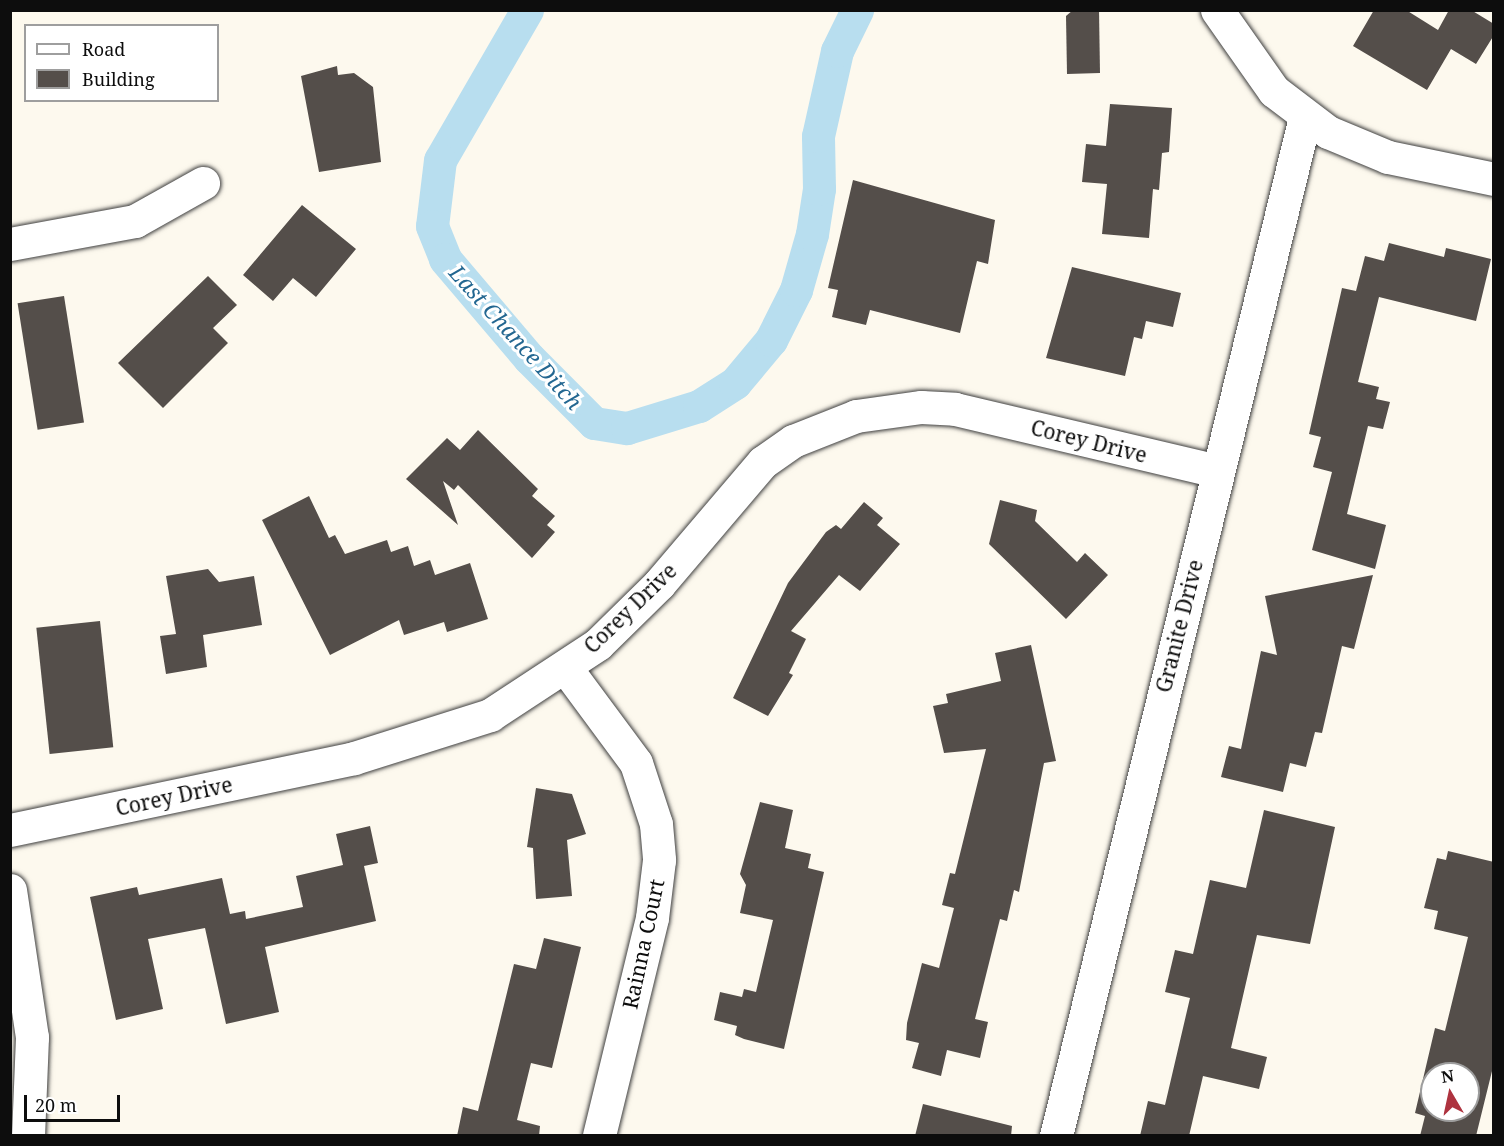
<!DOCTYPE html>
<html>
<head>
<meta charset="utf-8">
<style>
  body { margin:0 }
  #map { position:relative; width:1504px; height:1146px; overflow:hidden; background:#fdf9ee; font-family:"Noto Serif",serif }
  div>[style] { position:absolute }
  .canal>* { height:33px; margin:-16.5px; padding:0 16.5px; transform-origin:16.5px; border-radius:16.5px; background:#b8deef }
  .building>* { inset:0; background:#544e4a; transform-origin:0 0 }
  .roads { filter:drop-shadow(0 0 2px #404040) drop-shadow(0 0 2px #404040) }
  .street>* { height:33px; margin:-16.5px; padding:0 16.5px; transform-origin:16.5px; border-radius:16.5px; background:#fff }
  span { translate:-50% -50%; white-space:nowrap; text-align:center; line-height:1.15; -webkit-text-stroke:6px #fff; paint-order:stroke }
  .street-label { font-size:21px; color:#0d0d0d }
  .water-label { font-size:22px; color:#236791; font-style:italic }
  .frame { position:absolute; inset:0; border:12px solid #0d0d0d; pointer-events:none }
  .legend { position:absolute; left:24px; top:24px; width:195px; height:78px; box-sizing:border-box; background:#fff; border:2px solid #9e9e9e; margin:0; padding:8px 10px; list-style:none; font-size:18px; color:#0d0d0d }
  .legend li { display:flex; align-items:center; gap:12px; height:30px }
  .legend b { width:30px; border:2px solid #9e9e9e }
  .north { position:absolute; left:1420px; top:1062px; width:60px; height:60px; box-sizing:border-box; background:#fff; border:2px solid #9e9e9e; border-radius:50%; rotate:351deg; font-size:16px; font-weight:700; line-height:24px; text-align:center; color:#0d0d0d }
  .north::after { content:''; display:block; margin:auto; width:21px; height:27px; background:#ae333f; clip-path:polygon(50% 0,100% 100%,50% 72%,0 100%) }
  .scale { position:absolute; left:24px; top:1095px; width:96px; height:27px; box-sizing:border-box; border:3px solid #0d0d0d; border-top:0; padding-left:8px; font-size:18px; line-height:21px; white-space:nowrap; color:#0d0d0d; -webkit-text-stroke:4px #fff; paint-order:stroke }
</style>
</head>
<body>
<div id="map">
  <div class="canal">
    <i style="left:527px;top:10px;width:173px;rotate:120.1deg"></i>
    <i style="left:440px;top:160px;width:66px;rotate:96.9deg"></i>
    <i style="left:432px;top:226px;width:35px;rotate:68deg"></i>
    <i style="left:445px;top:259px;width:130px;rotate:49.7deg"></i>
    <i style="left:529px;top:358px;width:92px;rotate:45deg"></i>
    <i style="left:594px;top:423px;width:33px;rotate:9deg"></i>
    <i style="left:627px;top:428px;width:75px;rotate:-17deg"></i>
    <i style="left:699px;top:406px;width:43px;rotate:-32.6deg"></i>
    <i style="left:735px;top:383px;width:56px;rotate:-50.1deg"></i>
    <i style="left:771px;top:340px;width:56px;rotate:-63.4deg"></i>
    <i style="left:796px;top:290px;width:58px;rotate:-74.1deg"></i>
    <i style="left:812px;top:234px;width:46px;rotate:-81.2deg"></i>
    <i style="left:819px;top:189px;width:53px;rotate:-91.1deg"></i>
    <i style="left:818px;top:136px;width:87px;rotate:-77.4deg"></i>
    <i style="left:837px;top:51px;width:46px;rotate:-64deg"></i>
  </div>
  <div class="building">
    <i style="clip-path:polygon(1073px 10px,1099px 10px,1100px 73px,1067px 74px,1066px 16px)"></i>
    <i style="clip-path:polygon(1374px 10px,1406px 10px,1438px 30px,1449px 10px,1471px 10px,1494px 24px,1494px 35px,1476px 64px,1451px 49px,1427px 90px,1353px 46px)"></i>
    <i style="clip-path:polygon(337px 66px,338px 75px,354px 73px,373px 87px,381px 162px,319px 172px,301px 76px)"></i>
    <i style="clip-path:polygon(1110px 104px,1172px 108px,1169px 152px,1162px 153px,1159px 190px,1153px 189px,1149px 238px,1102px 234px,1107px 184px,1082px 182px,1086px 144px,1106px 146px)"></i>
    <i style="clip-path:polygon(853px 180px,995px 220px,988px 264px,977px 261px,960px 333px,870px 310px,866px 325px,832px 317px,838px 290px,828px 288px)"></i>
    <i style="clip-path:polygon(302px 205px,356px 249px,316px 297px,293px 278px,273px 301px,243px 275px)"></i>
    <i style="clip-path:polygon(1389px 243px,1444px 257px,1446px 248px,1491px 259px,1476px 321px,1379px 297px,1358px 382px,1379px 387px,1376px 399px,1390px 402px,1383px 429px,1368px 426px,1347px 514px,1386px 525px,1375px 569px,1312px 550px,1332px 472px,1313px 467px,1321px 437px,1309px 434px,1342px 288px,1356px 291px,1365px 256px,1384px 261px)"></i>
    <i style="clip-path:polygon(1072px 267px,1181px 293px,1173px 327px,1146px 321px,1142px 339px,1134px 337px,1125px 376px,1046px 358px)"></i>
    <i style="clip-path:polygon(208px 276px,237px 305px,213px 328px,228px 343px,163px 408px,118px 363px)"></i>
    <i style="left:64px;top:296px;width:128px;height:47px;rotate:81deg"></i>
    <i style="clip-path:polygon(478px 430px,538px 489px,532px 496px,555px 516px,547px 525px,555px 532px,532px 558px,458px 485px,454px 490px,443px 481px,458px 525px,406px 479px,447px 438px,460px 450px)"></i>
    <i style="clip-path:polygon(309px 496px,329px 538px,335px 535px,345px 554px,387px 540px,391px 552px,408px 546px,414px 566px,430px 560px,435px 575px,470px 563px,488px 619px,447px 632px,444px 622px,404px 635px,399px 620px,330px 655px,262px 520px)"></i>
    <i style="clip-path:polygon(1000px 500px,1037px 510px,1035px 521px,1077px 562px,1085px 553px,1108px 575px,1066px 619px,989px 544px)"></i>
    <i style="clip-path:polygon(864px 502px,883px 518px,877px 525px,900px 544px,860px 591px,839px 575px,791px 631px,806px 639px,789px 673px,793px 675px,768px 716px,733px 698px,788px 583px,826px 532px,836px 525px,841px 529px)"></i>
    <i style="clip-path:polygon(208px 569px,219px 582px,254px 576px,262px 625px,203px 635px,207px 667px,166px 674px,160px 636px,176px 634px,166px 576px)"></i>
    <i style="clip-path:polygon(1373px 575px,1354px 649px,1342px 646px,1322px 733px,1315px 732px,1306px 767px,1290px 763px,1283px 792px,1221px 777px,1229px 746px,1241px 749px,1261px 651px,1277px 655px,1265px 596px)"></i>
    <i style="left:100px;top:621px;width:127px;height:64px;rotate:84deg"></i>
    <i style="clip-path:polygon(1031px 645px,1056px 761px,1044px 763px,1019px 892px,1014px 890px,1007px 921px,1000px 919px,975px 1019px,988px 1022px,980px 1058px,947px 1050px,941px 1076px,912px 1068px,919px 1043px,906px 1040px,907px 1023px,922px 963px,939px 968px,954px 908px,942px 905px,950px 873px,955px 874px,986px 749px,944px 753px,933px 706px,948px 703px,946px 694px,1001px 681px,995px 653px)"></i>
    <i style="clip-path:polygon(536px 788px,572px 794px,586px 834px,567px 840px,572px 896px,536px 899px,533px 848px,527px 847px)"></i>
    <i style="clip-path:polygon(760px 802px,793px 810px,785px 848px,811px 854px,808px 868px,824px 872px,784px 1049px,744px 1039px,735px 1035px,737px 1026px,714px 1020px,720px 992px,742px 997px,744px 989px,756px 992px,773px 920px,740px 913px,746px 885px,740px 874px)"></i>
    <i style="clip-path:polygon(1264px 810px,1335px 827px,1310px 944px,1257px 935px,1231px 1048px,1267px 1057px,1259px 1089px,1203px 1076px,1189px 1136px,1140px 1136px,1148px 1101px,1165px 1105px,1190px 998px,1165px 992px,1175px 950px,1193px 954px,1210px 880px,1246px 888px)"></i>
    <i style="clip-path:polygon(370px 826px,378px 863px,364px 866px,376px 921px,265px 947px,279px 1012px,226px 1024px,205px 928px,148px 939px,163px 1009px,116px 1020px,90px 897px,137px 887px,139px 895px,222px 878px,230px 914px,245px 911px,246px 919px,303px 907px,296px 876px,343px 865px,336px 834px)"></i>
    <i style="clip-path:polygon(evenodd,1448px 851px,1494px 862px,1494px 1063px,1476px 1136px,1420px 1136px,1425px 1116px,1415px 1113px,1435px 1028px,1445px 1031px,1468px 937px,1434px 929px,1438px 911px,1424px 908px,1437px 858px,1446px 860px,1448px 851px,1432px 1074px,1468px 1074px,1468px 1110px,1432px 1110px,1432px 1074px)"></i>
    <i style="clip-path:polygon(544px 938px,581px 947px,552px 1068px,531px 1063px,517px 1120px,540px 1126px,539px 1136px,457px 1136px,463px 1107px,478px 1111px,514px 964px,536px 969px)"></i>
    <i style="clip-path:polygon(923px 1104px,1012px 1126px,1011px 1136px,915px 1136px)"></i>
  </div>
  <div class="roads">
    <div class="street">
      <i style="left:1217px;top:10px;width:99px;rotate:54.9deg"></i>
      <i style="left:1274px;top:91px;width:68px;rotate:37.2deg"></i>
      <i style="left:1328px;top:132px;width:65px;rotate:22.6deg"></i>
      <i style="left:1388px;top:157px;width:108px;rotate:11.7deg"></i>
      <i style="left:10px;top:244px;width:127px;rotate:-10.4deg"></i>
      <i style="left:135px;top:221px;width:78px;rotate:-29.2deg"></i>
      <i style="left:565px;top:667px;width:119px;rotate:53.5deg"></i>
      <i style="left:636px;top:763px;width:64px;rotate:71.8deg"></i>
      <i style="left:656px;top:824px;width:36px;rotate:85deg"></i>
      <i style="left:659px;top:860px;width:58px;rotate:96.9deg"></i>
      <i style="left:652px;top:918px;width:224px;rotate:103.7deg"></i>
      <i style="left:10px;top:830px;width:351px;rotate:-11.8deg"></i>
      <i style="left:354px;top:758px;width:143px;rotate:-17.5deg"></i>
      <i style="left:490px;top:715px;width:129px;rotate:-33.3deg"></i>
      <i style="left:598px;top:644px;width:86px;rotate:-44.5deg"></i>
      <i style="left:659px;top:584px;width:160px;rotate:-49.6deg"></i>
      <i style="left:763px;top:462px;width:37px;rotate:-35deg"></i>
      <i style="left:793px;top:441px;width:68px;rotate:-21.6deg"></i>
      <i style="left:856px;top:416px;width:66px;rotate:-7.9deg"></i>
      <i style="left:921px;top:407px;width:34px;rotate:3deg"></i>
      <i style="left:955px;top:409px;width:269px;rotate:13.3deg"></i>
      <i style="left:10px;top:890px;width:149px;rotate:81.5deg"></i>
      <i style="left:32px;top:1037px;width:99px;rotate:92.3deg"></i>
      <i style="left:1056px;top:1136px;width:1049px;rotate:-76.27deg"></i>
    </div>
  </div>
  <div class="street-label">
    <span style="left:1089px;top:441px;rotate:14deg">Corey Drive</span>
    <span style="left:630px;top:608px;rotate:-44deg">Corey Drive</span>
    <span style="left:1179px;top:626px;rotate:-76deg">Granite Drive</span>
    <span style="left:174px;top:796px;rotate:-12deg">Corey Drive</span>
    <span style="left:643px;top:944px;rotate:-78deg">Rainna Court</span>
  </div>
  <div class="water-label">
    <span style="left:516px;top:337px;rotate:48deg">Last Chance Ditch</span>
  </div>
  <div class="frame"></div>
  <ul class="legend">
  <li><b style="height:8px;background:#fff"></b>Road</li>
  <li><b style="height:16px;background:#544e4a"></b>Building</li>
  </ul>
  <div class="north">N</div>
  <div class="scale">20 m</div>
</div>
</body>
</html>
